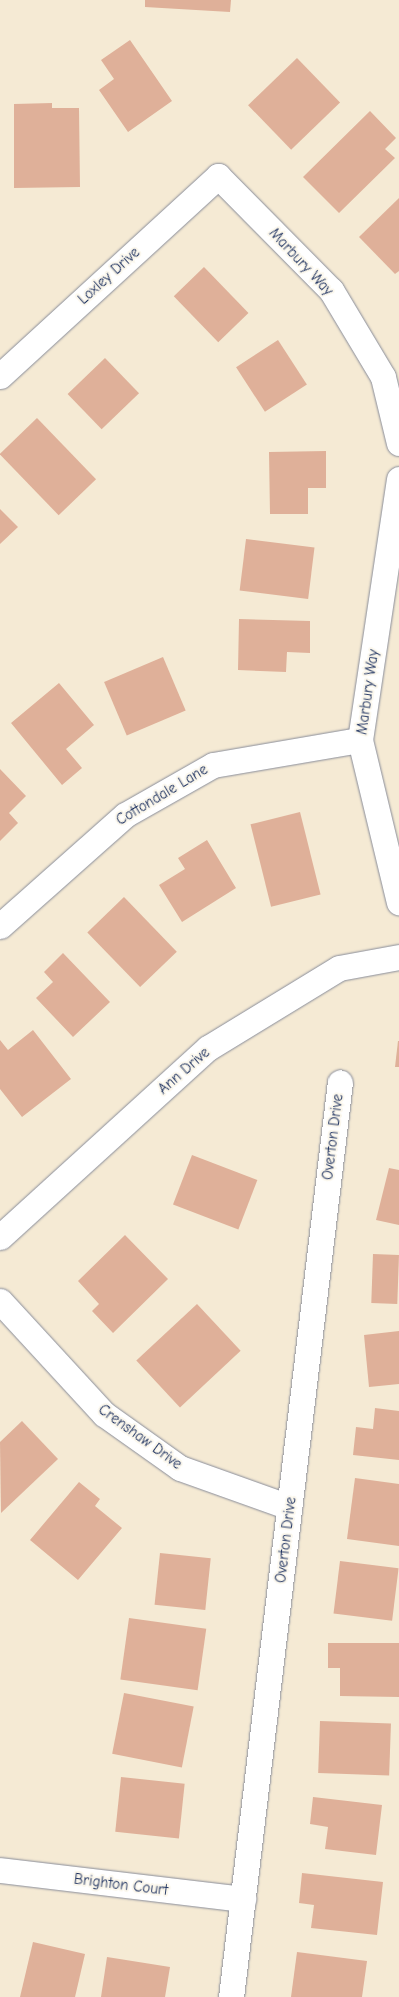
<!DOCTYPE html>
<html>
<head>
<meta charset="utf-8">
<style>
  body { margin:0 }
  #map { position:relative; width:399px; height:1997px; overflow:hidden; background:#f5ead4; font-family:"Comic Neue",sans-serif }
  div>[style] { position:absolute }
  .building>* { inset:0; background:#dfb099; transform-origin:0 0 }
  .roads { filter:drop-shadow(0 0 1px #888c99) drop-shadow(0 0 1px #888c99) }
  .minor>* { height:25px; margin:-12.5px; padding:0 12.5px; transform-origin:12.5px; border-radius:12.5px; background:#fff }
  span { translate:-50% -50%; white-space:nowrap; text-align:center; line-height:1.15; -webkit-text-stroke:4px #fbf7ec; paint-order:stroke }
  .street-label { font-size:15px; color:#1b2f5e }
</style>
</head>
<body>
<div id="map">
  <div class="building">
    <i style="clip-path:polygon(145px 0,231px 0,230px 12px,145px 7px)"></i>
    <i style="clip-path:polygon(130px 40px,172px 101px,128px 132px,99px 90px,114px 79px,101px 60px)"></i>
    <i style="left:297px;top:58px;width:62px;height:68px;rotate:46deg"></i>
    <i style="clip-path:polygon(52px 103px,52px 108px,79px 108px,80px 187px,14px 188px,14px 104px)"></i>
    <i style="clip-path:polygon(370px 111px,396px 138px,385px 149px,395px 158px,339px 213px,303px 177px)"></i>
    <i style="clip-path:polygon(399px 198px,399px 271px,395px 274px,359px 237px)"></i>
    <i style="left:204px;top:267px;width:64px;height:42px;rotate:46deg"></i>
    <i style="left:278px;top:340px;width:53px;height:50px;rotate:57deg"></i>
    <i style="left:105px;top:358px;width:49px;height:52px;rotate:46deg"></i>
    <i style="left:37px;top:418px;width:85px;height:52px;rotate:46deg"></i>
    <i style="clip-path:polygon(326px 451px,326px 488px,308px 488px,308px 514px,270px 514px,269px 452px)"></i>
    <i style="clip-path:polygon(0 509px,18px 527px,0 544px)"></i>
    <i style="left:246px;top:539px;width:69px;height:52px;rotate:7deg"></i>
    <i style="clip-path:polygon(239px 619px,310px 621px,310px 653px,287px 652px,286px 672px,238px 670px)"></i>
    <i style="left:163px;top:657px;width:58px;height:64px;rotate:67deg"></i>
    <i style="clip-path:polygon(59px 683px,94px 725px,66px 749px,82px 768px,62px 785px,11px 723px)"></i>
    <i style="clip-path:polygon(0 769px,26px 796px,9px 813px,18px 823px,0 841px)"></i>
    <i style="left:300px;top:812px;width:85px;height:51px;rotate:76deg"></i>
    <i style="clip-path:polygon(207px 840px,236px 888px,182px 922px,159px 885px,185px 869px,178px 858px)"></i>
    <i style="left:124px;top:897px;width:76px;height:51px;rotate:46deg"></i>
    <i style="clip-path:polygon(63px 953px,110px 1002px,73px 1037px,36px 998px,53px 982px,44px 972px)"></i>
    <i style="clip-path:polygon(33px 1030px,71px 1079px,22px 1117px,0 1089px,0 1040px,8px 1050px)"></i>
    <i style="clip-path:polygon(398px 1041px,399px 1041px,399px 1067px,395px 1067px)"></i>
    <i style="left:192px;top:1155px;width:70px;height:53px;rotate:21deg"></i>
    <i style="clip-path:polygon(389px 1168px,399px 1170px,399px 1225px,376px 1220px)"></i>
    <i style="clip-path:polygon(125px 1235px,168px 1279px,113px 1333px,92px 1311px,99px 1304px,78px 1281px)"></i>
    <i style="left:373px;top:1254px;width:26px;height:49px;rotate:2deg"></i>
    <i style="left:197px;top:1304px;width:64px;height:83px;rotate:47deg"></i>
    <i style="clip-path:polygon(399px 1331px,399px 1384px,369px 1387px,364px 1335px)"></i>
    <i style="clip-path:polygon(375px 1408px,399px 1411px,399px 1460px,353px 1455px,356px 1427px,373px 1429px)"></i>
    <i style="clip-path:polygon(22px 1421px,58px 1459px,1px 1513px,0 1442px)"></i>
    <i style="clip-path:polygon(355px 1478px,399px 1484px,399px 1546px,347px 1539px)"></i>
    <i style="clip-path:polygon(79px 1482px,100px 1499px,95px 1506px,122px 1528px,78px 1580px,30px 1540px)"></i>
    <i style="left:160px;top:1553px;width:51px;height:52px;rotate:6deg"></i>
    <i style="left:340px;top:1561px;width:59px;height:53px;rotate:7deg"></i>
    <i style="left:129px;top:1618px;width:78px;height:62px;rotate:8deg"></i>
    <i style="clip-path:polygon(328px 1643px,399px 1643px,399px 1697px,340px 1696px,340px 1668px,328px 1668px)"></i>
    <i style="left:124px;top:1693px;width:71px;height:62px;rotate:11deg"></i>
    <i style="left:320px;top:1721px;width:71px;height:52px;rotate:2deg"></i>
    <i style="left:121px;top:1777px;width:64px;height:55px;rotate:6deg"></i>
    <i style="clip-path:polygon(313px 1797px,382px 1805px,376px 1855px,325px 1849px,328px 1827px,310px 1824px)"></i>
    <i style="clip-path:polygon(302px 1873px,383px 1882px,377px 1935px,311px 1928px,314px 1905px,299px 1903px)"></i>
    <i style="clip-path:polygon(33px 1942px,85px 1954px,75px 1997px,20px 1997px)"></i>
    <i style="clip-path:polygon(297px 1952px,367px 1961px,362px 1997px,291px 1997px)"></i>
    <i style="clip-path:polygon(107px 1957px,170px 1967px,165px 1997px,101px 1997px)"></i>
  </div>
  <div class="roads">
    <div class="minor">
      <i style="left:0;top:376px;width:296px;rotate:-42.5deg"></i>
      <i style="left:218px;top:176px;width:161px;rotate:45.3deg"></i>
      <i style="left:331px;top:290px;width:101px;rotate:59.1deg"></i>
      <i style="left:383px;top:377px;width:68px;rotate:76.4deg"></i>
      <i style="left:399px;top:479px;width:264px;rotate:98.5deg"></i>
      <i style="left:360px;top:740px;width:167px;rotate:76.5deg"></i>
      <i style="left:0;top:926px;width:167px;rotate:-41.6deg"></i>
      <i style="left:125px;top:815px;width:101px;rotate:-29.6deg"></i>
      <i style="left:213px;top:765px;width:149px;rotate:-9.7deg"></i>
      <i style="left:0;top:1237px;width:281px;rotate:-42.3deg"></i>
      <i style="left:208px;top:1048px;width:153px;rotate:-31.4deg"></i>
      <i style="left:339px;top:968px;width:61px;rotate:-10.4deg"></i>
      <i style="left:0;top:1301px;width:154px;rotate:47.4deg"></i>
      <i style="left:104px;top:1414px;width:93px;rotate:35.4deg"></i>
      <i style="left:180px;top:1468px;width:116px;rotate:19.7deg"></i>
      <i style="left:0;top:1870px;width:245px;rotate:6.8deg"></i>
      <i style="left:231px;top:1997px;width:921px;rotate:-83.21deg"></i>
    </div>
  </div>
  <div class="street-label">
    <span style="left:301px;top:262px;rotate:47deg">Marbury Way</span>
    <span style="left:109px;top:276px;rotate:-42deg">Loxley Drive</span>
    <span style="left:368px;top:692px;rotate:-82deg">Marbury Way</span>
    <span style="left:162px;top:795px;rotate:-31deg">Cottondale Lane</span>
    <span style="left:184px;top:1071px;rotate:-41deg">Ann Drive</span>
    <span style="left:333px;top:1137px;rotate:-83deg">Overton Drive</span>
    <span style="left:140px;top:1437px;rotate:36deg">Crenshaw Drive</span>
    <span style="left:286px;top:1540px;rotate:-83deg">Overton Drive</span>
    <span style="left:121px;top:1885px;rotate:7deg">Brighton Court</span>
  </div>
</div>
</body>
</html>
